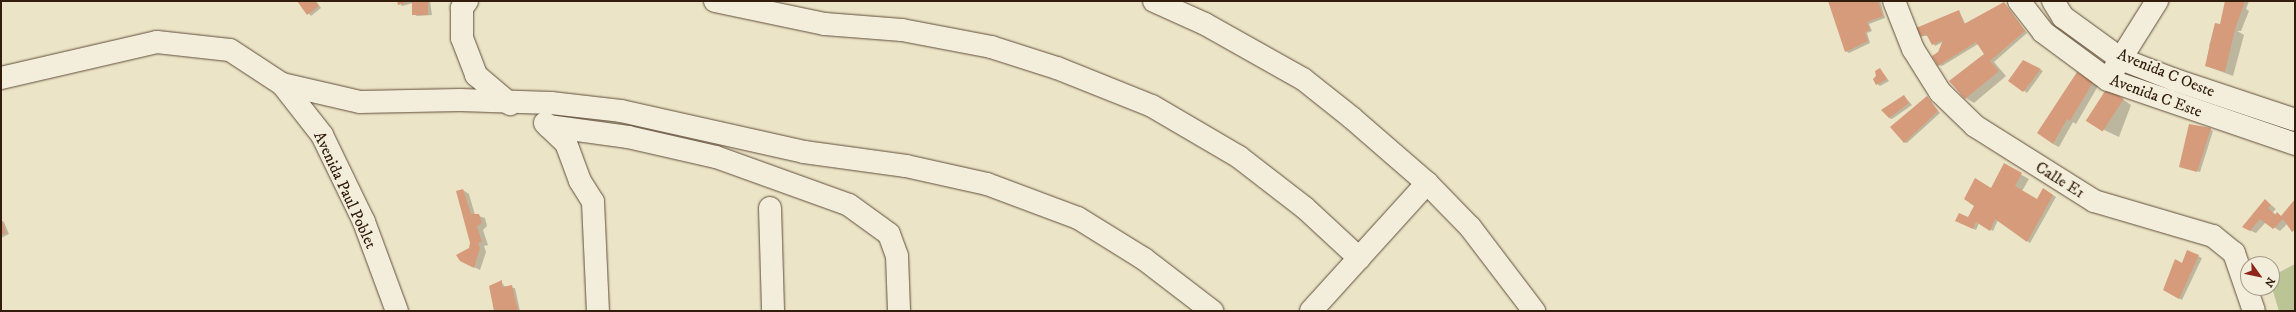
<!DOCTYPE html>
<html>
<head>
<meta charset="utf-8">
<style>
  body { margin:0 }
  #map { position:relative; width:2296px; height:312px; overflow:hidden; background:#ece4c7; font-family:"IM FELL DW Pica",serif }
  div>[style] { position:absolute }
  .green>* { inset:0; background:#bac494 }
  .shadow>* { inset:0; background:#0003 }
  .building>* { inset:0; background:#d69b7b; transform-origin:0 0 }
  .roads { filter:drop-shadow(0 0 1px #604e3a) drop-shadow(0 0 1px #604e3a) }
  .street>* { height:22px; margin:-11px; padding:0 11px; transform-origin:11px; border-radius:11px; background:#f3eddb }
  .secondary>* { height:22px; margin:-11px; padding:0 11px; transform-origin:11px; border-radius:11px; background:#f3eddb }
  span { translate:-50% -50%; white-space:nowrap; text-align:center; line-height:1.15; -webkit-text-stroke:4px #f3eddb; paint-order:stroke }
  .street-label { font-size:16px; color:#321c0b }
  .frame { position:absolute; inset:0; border:2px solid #321c0b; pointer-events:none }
  .north { position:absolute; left:2240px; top:256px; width:40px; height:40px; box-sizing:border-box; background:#f3eddb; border:1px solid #a69988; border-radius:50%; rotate:123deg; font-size:11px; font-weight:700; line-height:16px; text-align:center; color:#321c0b }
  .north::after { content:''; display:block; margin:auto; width:14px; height:18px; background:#8f2418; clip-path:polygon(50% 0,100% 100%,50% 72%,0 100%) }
</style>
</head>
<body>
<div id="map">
  <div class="green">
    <i style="clip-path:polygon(2295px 264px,2295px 311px,2279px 311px,2272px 288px,2272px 276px)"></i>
  </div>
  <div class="shadow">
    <i style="clip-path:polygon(299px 1px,316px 1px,321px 8px,311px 16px)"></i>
    <i style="clip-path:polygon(398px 1px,430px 1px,432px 15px,417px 16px,414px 14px,413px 3px,402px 6px)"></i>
    <i style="clip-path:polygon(1829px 1px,1880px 1px,1885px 18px,1869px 24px,1872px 31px,1867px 33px,1870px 43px,1849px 53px,1846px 51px)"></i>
    <i style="clip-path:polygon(2226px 1px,2249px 1px,2246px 9px,2249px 11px,2241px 31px,2237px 31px,2244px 35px,2233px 76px,2206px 66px,2209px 48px,2212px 49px,2209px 46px,2215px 24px,2226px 27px)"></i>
    <i style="clip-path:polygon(2004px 3px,2027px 33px,1994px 62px,2006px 76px,1974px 103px,1966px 98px,1990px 59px,1978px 44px,1942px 66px,1939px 65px,1939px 53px,1943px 42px,1935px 46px,1928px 36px,1922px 36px,1959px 11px,1966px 25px)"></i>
    <i style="clip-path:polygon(2023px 62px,2043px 71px,2027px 93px,2009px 80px)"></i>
    <i style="clip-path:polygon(1880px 69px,1889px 81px,1880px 86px,1877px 84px)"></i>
    <i style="clip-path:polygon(2077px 74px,2098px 86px,2076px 124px,2073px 122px,2059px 147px,2053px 144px)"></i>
    <i style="clip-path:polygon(2115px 94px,2131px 105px,2119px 137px,2100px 128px)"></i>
    <i style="clip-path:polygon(1904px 96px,1912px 105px,1892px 119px,1889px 118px)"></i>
    <i style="clip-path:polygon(1927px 97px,1940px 113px,1907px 143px,1904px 142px)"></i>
    <i style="clip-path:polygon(2210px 129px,2213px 131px,2200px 172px,2180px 166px)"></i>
    <i style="clip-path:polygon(2004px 165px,2029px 179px,2022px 191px,2038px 201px,2044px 189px,2056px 197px,2030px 243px,1998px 220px,1993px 231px,1979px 223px,1976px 230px,1959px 222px,1968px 218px,1992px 189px)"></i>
    <i style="clip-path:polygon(463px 190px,469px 194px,475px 215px,485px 218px,487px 226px,483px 230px,488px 245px,484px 246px,486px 252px,480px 270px,467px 264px,471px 243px)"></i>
    <i style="clip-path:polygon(2265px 200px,2276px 209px,2273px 212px,2276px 215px,2282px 216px,2295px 201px,2295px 232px,2288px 223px,2280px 231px,2266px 222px,2256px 233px,2249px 230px)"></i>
    <i style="clip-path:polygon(1px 220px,4px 222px,9px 234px,1px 238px)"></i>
    <i style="clip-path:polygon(2187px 251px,2202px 258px,2182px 300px,2164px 290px,2183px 265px)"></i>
    <i style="clip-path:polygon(501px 281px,505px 287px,515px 288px,520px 311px,495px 311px)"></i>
  </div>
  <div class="building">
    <i style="clip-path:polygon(297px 1px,315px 1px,319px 6px,307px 15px)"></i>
    <i style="clip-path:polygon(397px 1px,411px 1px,398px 5px)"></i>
    <i style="left:412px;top:1px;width:16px;height:14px"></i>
    <i style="clip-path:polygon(1828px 1px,1878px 1px,1883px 16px,1867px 22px,1870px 30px,1865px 32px,1868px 41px,1845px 52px)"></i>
    <i style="clip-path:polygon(2225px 1px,2245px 1px,2235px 29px,2225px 72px,2205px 66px,2215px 23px,2220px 24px)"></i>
    <i style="clip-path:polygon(2004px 2px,2025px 31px,1990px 61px,1999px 71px,1965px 99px,1949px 81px,1984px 54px,1976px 42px,1938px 66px,1932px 56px,1938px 52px,1943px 40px,1932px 45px,1926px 34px,1921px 37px,1916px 28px,1959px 10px,1964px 24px)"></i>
    <i style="clip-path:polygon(2023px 60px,2041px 69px,2023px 92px,2008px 81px)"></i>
    <i style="clip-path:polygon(1880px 68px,1887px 79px,1876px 85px,1873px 79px,1876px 76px,1875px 71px)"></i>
    <i style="clip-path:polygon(2077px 72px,2093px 82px,2070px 121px,2067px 119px,2053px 144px,2037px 133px)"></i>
    <i style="left:2107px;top:88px;width:20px;height:39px;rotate:33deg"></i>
    <i style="clip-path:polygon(1904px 95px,1909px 103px,1889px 118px,1881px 110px)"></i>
    <i style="clip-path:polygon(1927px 96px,1938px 111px,1904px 143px,1890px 127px)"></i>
    <i style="clip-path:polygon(2189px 124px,2211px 128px,2197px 172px,2179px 167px)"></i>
    <i style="clip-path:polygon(2004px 163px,2022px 173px,2015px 186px,2037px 199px,2043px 188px,2053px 195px,2027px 242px,1995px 219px,1990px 231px,1976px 222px,1973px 229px,1955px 221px,1959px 213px,1968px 217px,1974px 206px,1964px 199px,1975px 178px,1991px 188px)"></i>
    <i style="clip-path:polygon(463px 189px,471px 214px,479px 214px,482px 223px,477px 226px,482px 242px,478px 243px,480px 248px,474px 268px,460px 261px,456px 255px,469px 248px,470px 243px,456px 191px)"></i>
    <i style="clip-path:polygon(2265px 199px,2271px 205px,2268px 208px,2275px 215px,2277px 212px,2281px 216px,2295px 199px,2295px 230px,2292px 232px,2283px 219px,2273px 229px,2260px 219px,2250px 231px,2242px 227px)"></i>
    <i style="clip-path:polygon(1px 218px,6px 233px,1px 235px)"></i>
    <i style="clip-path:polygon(2187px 250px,2199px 255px,2179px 299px,2163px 290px,2175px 259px,2182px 263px)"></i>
    <i style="clip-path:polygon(502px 280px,502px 287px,512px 285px,518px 311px,494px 311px,489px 286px)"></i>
  </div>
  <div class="roads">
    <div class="street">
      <i style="left:467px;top:1px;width:9px;rotate:126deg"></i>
      <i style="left:462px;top:8px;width:30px;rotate:90deg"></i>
      <i style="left:462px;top:38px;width:40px;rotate:69deg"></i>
      <i style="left:476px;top:75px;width:45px;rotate:40.5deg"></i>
      <i style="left:715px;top:1px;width:112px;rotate:11.8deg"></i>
      <i style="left:825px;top:24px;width:77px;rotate:4.5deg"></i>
      <i style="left:902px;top:30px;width:91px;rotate:10.8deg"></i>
      <i style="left:991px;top:47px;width:69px;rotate:17.7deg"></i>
      <i style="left:1057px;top:68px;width:102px;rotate:21.8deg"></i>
      <i style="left:1152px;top:106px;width:101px;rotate:30.4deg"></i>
      <i style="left:1239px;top:157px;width:83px;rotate:37.7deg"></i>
      <i style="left:1305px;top:208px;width:74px;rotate:42.8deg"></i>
      <i style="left:1154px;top:1px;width:56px;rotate:24.3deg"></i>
      <i style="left:1205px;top:24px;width:112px;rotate:29.3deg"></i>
      <i style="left:1303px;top:79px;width:63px;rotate:38.5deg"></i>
      <i style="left:1352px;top:118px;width:99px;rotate:40.9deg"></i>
      <i style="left:1427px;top:183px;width:62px;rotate:45.7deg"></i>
      <i style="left:1470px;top:227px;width:106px;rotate:52.7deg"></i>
      <i style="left:1894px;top:1px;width:52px;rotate:68.4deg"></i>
      <i style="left:1913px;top:49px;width:51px;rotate:57.9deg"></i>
      <i style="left:1940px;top:92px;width:49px;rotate:44.2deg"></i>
      <i style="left:1975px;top:126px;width:141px;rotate:32.2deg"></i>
      <i style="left:2094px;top:201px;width:124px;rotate:16.4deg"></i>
      <i style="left:2213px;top:236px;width:27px;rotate:39deg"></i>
      <i style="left:2234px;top:253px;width:61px;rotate:71deg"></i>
      <i style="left:2019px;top:1px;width:39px;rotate:52deg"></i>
      <i style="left:2043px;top:32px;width:81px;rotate:36.4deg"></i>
      <i style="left:2108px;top:80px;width:198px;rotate:18.9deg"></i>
      <i style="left:2053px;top:1px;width:19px;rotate:58deg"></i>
      <i style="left:2063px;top:17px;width:72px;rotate:35.9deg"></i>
      <i style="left:2121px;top:59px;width:58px;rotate:21.3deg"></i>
      <i style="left:2175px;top:80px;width:126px;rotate:18.4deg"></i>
      <i style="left:2113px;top:71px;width:83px;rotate:-57.8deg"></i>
      <i style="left:282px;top:84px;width:80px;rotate:13deg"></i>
      <i style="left:360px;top:102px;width:100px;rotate:-1.1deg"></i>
      <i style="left:460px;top:100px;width:91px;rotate:1.9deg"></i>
      <i style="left:551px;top:103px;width:70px;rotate:6.5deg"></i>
      <i style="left:621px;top:111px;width:188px;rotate:12.6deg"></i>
      <i style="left:804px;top:152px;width:103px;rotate:7.8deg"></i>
      <i style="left:906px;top:166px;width:83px;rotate:12.5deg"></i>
      <i style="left:987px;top:184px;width:97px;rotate:20.5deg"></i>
      <i style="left:1078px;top:218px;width:78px;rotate:31.8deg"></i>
      <i style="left:1144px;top:259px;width:86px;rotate:37.4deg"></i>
      <i style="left:545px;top:123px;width:29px;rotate:44deg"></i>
      <i style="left:566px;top:143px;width:40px;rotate:69.8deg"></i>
      <i style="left:580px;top:181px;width:25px;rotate:58deg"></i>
      <i style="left:593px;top:202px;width:109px;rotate:87.4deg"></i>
      <i style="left:548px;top:126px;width:81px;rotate:7.8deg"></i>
      <i style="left:628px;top:137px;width:90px;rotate:12.8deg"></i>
      <i style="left:716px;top:157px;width:141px;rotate:19.8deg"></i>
      <i style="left:849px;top:205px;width:49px;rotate:35.9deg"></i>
      <i style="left:889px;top:234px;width:23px;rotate:70deg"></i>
      <i style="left:897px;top:256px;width:55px;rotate:87.9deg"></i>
      <i style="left:770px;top:208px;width:103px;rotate:88.3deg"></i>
      <i style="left:1311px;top:311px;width:173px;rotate:-47.8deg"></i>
    </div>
    <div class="secondary">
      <i style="left:1px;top:78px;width:160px;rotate:-13deg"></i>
      <i style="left:157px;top:42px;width:73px;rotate:6.3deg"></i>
      <i style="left:230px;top:50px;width:62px;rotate:33.2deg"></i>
      <i style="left:282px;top:84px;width:65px;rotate:51.9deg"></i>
      <i style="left:322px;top:135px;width:97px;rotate:64.2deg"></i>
      <i style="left:364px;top:222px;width:95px;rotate:69.7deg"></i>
    </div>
  </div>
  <div class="street-label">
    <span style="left:2166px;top:73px;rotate:22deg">Avenida C Oeste</span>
    <span style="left:2156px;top:96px;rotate:20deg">Avenida C Este</span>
    <span style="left:2060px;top:180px;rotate:32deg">Calle E1</span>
    <span style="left:345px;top:190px;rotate:65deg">Avenida Paul Poblet</span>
  </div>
  <div class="frame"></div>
  <div class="north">N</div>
</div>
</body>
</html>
